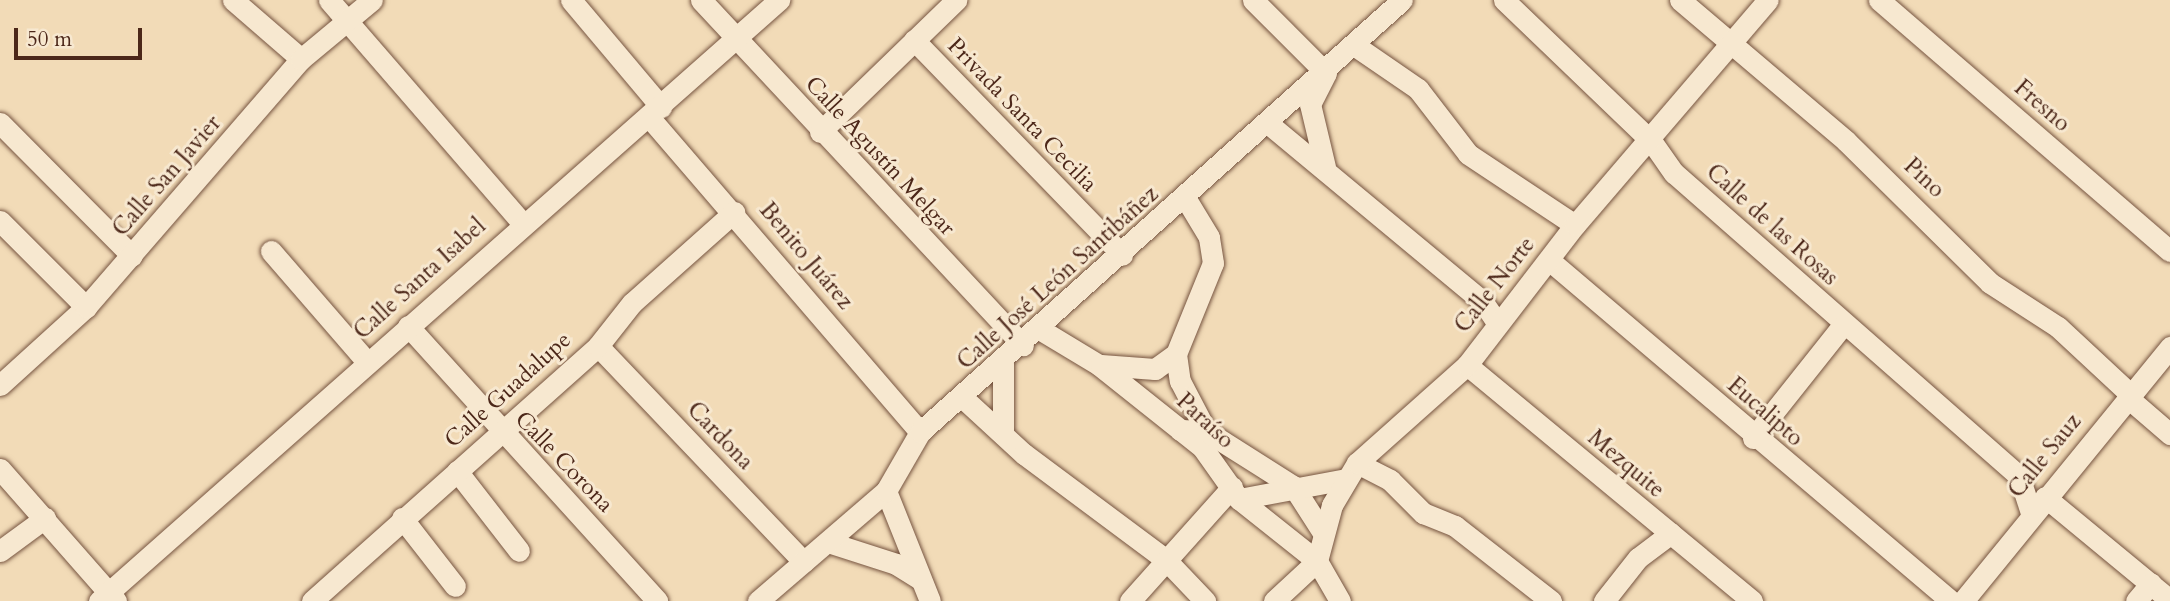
<!DOCTYPE html>
<html>
<head>
<meta charset="utf-8">
<style>
  body { margin:0 }
  #map { position:relative; width:2170px; height:601px; overflow:hidden; background:#f2dbb7; font-family:Cardo,serif }
  div>[style] { position:absolute }
  .roads { filter:drop-shadow(0 0 2px #765440) drop-shadow(0 0 2px #765440) }
  .minor>* { height:21px; margin:-10.5px; padding:0 10.5px; transform-origin:10.5px; border-radius:10.5px; background:#f7e8d0 }
  span { translate:-50% -50%; white-space:nowrap; text-align:center; line-height:1.15; -webkit-text-stroke:6px #f7e8d0; paint-order:stroke }
  .street-label { font-size:23px; color:#4c2719 }
  .scale { position:absolute; left:14px; top:28px; width:128px; height:32px; box-sizing:border-box; border:4px solid #4c2719; border-top:0; padding-left:9px; font-size:21px; line-height:24px; white-space:nowrap; color:#4c2719; -webkit-text-stroke:5px #f7e8d0; paint-order:stroke }
</style>
</head>
<body>
<div id="map">
  <div class="roads">
    <div class="minor">
      <i style="left:233px;top:0;width:90px;rotate:40.9deg"></i>
      <i style="left:329px;top:0;width:295px;rotate:49.1deg"></i>
      <i style="left:571px;top:0;width:140px;rotate:49.9deg"></i>
      <i style="left:701px;top:0;width:472px;rotate:47deg"></i>
      <i style="left:1253px;top:0;width:103px;rotate:45deg"></i>
      <i style="left:1326px;top:73px;width:35px;rotate:117deg"></i>
      <i style="left:1310px;top:104px;width:65px;rotate:76.6deg"></i>
      <i style="left:1504px;top:0;width:205px;rotate:43.8deg"></i>
      <i style="left:1652px;top:142px;width:38px;rotate:55deg"></i>
      <i style="left:1674px;top:173px;width:459px;rotate:41.3deg"></i>
      <i style="left:2019px;top:476px;width:40px;rotate:72deg"></i>
      <i style="left:1680px;top:0;width:218px;rotate:40.3deg"></i>
      <i style="left:1846px;top:141px;width:202px;rotate:44.6deg"></i>
      <i style="left:1990px;top:283px;width:81px;rotate:32.9deg"></i>
      <i style="left:2058px;top:327px;width:98px;rotate:42.9deg"></i>
      <i style="left:1879px;top:0;width:384px;rotate:40.8deg"></i>
      <i style="left:914px;top:40px;width:299px;rotate:45.9deg"></i>
      <i style="left:1354px;top:45px;width:78px;rotate:34.5deg"></i>
      <i style="left:1418px;top:89px;width:82px;rotate:52.4deg"></i>
      <i style="left:1468px;top:154px;width:128px;rotate:33.6deg"></i>
      <i style="left:649px;top:117px;width:416px;rotate:49.3deg"></i>
      <i style="left:0;top:123px;width:187px;rotate:45.2deg"></i>
      <i style="left:1270px;top:125px;width:277px;rotate:39.7deg"></i>
      <i style="left:1483px;top:302px;width:25px;rotate:56deg"></i>
      <i style="left:820px;top:132px;width:190px;rotate:-44.1deg"></i>
      <i style="left:0;top:221px;width:122px;rotate:45deg"></i>
      <i style="left:271px;top:251px;width:147px;rotate:49.1deg"></i>
      <i style="left:1549px;top:260px;width:527px;rotate:40.31deg"></i>
      <i style="left:408px;top:326px;width:371px;rotate:47.8deg"></i>
      <i style="left:1041px;top:330px;width:68px;rotate:31.1deg"></i>
      <i style="left:1099px;top:365px;width:132px;rotate:38.5deg"></i>
      <i style="left:1202px;top:447px;width:64px;rotate:54.6deg"></i>
      <i style="left:1239px;top:499px;width:100px;rotate:38.5deg"></i>
      <i style="left:1317px;top:561px;width:46px;rotate:60.1deg"></i>
      <i style="left:598px;top:346px;width:298px;rotate:46.4deg"></i>
      <i style="left:1176px;top:354px;width:27px;rotate:82deg"></i>
      <i style="left:1180px;top:381px;width:56px;rotate:62.5deg"></i>
      <i style="left:1101px;top:365px;width:54px;rotate:4.2deg"></i>
      <i style="left:1155px;top:369px;width:26px;rotate:-36deg"></i>
      <i style="left:1176px;top:354px;width:98px;rotate:-67.9deg"></i>
      <i style="left:1213px;top:263px;width:26px;rotate:-99deg"></i>
      <i style="left:1209px;top:237px;width:44px;rotate:-121.2deg"></i>
      <i style="left:1467px;top:365px;width:370px;rotate:39.6deg"></i>
      <i style="left:0;top:385px;width:116px;rotate:-42.2deg"></i>
      <i style="left:86px;top:307px;width:328px;rotate:-49.1deg"></i>
      <i style="left:301px;top:59px;width:92px;rotate:-39.7deg"></i>
      <i style="left:2127px;top:397px;width:57px;rotate:40.7deg"></i>
      <i style="left:963px;top:398px;width:83px;rotate:42.6deg"></i>
      <i style="left:1024px;top:454px;width:177px;rotate:36.7deg"></i>
      <i style="left:1166px;top:560px;width:57px;rotate:46.4deg"></i>
      <i style="left:1180px;top:430px;width:26px;rotate:2deg"></i>
      <i style="left:1206px;top:431px;width:103px;rotate:32.3deg"></i>
      <i style="left:1293px;top:486px;width:56px;rotate:57.4deg"></i>
      <i style="left:1003px;top:434px;width:71px;rotate:-90deg"></i>
      <i style="left:1753px;top:438px;width:144px;rotate:-51.5deg"></i>
      <i style="left:1357px;top:463px;width:37px;rotate:27deg"></i>
      <i style="left:1390px;top:480px;width:47px;rotate:45deg"></i>
      <i style="left:1423px;top:513px;width:35px;rotate:22deg"></i>
      <i style="left:1455px;top:526px;width:122px;rotate:38deg"></i>
      <i style="left:0;top:469px;width:176px;rotate:48.7deg"></i>
      <i style="left:457px;top:471px;width:101px;rotate:52.2deg"></i>
      <i style="left:886px;top:491px;width:118px;rotate:68.2deg"></i>
      <i style="left:2045px;top:497px;width:162px;rotate:39.5deg"></i>
      <i style="left:1239px;top:499px;width:109px;rotate:-10.6deg"></i>
      <i style="left:402px;top:518px;width:86px;rotate:52.1deg"></i>
      <i style="left:828px;top:542px;width:71px;rotate:17.9deg"></i>
      <i style="left:896px;top:564px;width:28px;rotate:32deg"></i>
      <i style="left:0;top:551px;width:56px;rotate:-36.3deg"></i>
      <i style="left:99px;top:601px;width:908px;rotate:-41.47deg"></i>
      <i style="left:312px;top:601px;width:383px;rotate:-41.7deg"></i>
      <i style="left:598px;top:346px;width:55px;rotate:-51.7deg"></i>
      <i style="left:632px;top:303px;width:137px;rotate:-41.7deg"></i>
      <i style="left:758px;top:601px;width:169px;rotate:-40.7deg"></i>
      <i style="left:886px;top:491px;width:68px;rotate:-60deg"></i>
      <i style="left:920px;top:432px;width:647px;rotate:-41.87deg"></i>
      <i style="left:1130px;top:601px;width:153px;rotate:-48.2deg"></i>
      <i style="left:1274px;top:601px;width:59px;rotate:-42.9deg"></i>
      <i style="left:1317px;top:561px;width:58px;rotate:-75deg"></i>
      <i style="left:1332px;top:505px;width:49px;rotate:-59.2deg"></i>
      <i style="left:1357px;top:463px;width:147px;rotate:-41.7deg"></i>
      <i style="left:1467px;top:365px;width:177px;rotate:-52.4deg"></i>
      <i style="left:1575px;top:225px;width:296px;rotate:-49.4deg"></i>
      <i style="left:1604px;top:601px;width:55px;rotate:-51.7deg"></i>
      <i style="left:1638px;top:558px;width:41px;rotate:-37.1deg"></i>
      <i style="left:1963px;top:601px;width:328px;rotate:-50.8deg"></i>
      <i style="left:2136px;top:601px;width:23px;rotate:-50deg"></i>
    </div>
  </div>
  <div class="street-label">
    <span style="left:2042px;top:106px;rotate:41deg">Fresno</span>
    <span style="left:1022px;top:115px;rotate:46deg">Privada Santa Cecilia</span>
    <span style="left:880px;top:156px;rotate:47deg">Calle Agustín Melgar</span>
    <span style="left:167px;top:176px;rotate:-49deg">Calle San Javier</span>
    <span style="left:1924px;top:178px;rotate:43deg">Pino</span>
    <span style="left:1772px;top:225px;rotate:42deg">Calle de las Rosas</span>
    <span style="left:806px;top:256px;rotate:50deg">Benito Juárez</span>
    <span style="left:1058px;top:278px;rotate:-42deg">Calle José León Santibáñez</span>
    <span style="left:420px;top:279px;rotate:-42deg">Calle Santa Isabel</span>
    <span style="left:1495px;top:285px;rotate:-52deg">Calle Norte</span>
    <span style="left:508px;top:390px;rotate:-42deg">Calle Guadalupe</span>
    <span style="left:1765px;top:412px;rotate:41deg">Eucalipto</span>
    <span style="left:1205px;top:421px;rotate:43deg">Paraíso</span>
    <span style="left:720px;top:436px;rotate:46deg">Cardona</span>
    <span style="left:2045px;top:456px;rotate:-51deg">Calle Sauz</span>
    <span style="left:564px;top:462px;rotate:46deg">Calle Corona</span>
    <span style="left:1626px;top:464px;rotate:40deg">Mezquite</span>
  </div>
  <div class="scale">50 m</div>
</div>
</body>
</html>
